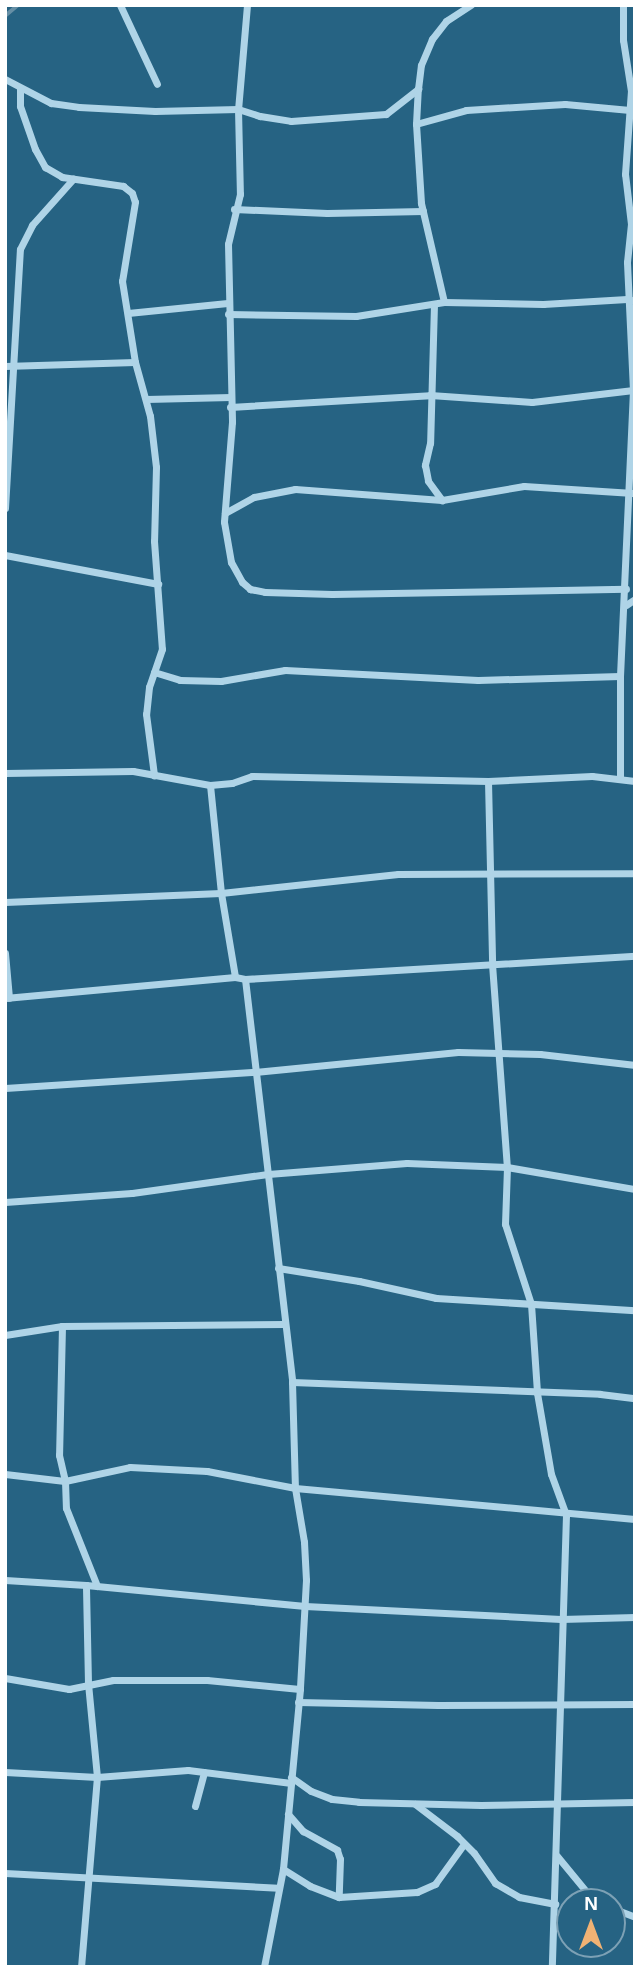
<!DOCTYPE html>
<html>
<head>
<meta charset="utf-8">
<style>
  body { margin:0 }
  #map { position:relative; width:640px; height:1972px; overflow:hidden; background:#266383; font-family:Arial,sans-serif }
  div>[style] { position:absolute }
  .stream>* { height:3.5px; margin:-1.75px; padding:0 1.75px; transform-origin:1.75px; border-radius:1.75px; background:#668fa5 }
  .street>* { height:7px; margin:-3.5px; padding:0 3.5px; transform-origin:3.5px; border-radius:3.5px; background:#afd4e7 }
  span { translate:-50% -50%; white-space:nowrap; text-align:center; line-height:1.15; -webkit-text-stroke:7px #266383; paint-order:stroke }
  .frame { position:absolute; inset:0; border:7px solid #fff; pointer-events:none }
  .north { position:absolute; left:556px; top:1888px; width:70px; height:70px; box-sizing:border-box; background:#266383; border:2px solid #7da1b5; border-radius:50%; rotate:0deg; font-size:19px; font-weight:700; line-height:28px; text-align:center; color:#fff }
  .north::after { content:''; display:block; margin:auto; width:24px; height:32px; background:#f0b274; clip-path:polygon(50% 0,100% 100%,50% 72%,0 100%) }
</style>
</head>
<body>
<div id="map">
  <div class="stream">
    <i style="left:5px;top:16px;width:17px;rotate:-40deg"></i>
  </div>
  <div class="street">
    <i style="left:120px;top:5px;width:87px;rotate:64.9deg"></i>
    <i style="left:247px;top:5px;width:104px;rotate:94.9deg"></i>
    <i style="left:238px;top:109px;width:85px;rotate:88.7deg"></i>
    <i style="left:240px;top:194px;width:51px;rotate:103.5deg"></i>
    <i style="left:228px;top:244px;width:178px;rotate:88.7deg"></i>
    <i style="left:232px;top:422px;width:100px;rotate:94.6deg"></i>
    <i style="left:224px;top:522px;width:41px;rotate:80.1deg"></i>
    <i style="left:231px;top:562px;width:23px;rotate:61deg"></i>
    <i style="left:242px;top:582px;width:11px;rotate:41deg"></i>
    <i style="left:250px;top:589px;width:15px;rotate:11deg"></i>
    <i style="left:265px;top:592px;width:67px;rotate:1.7deg"></i>
    <i style="left:332px;top:594px;width:294px;rotate:-1deg"></i>
    <i style="left:5px;top:79px;width:52px;rotate:27.6deg"></i>
    <i style="left:51px;top:103px;width:28px;rotate:8deg"></i>
    <i style="left:79px;top:107px;width:76px;rotate:3deg"></i>
    <i style="left:155px;top:111px;width:83px;rotate:-1.4deg"></i>
    <i style="left:238px;top:109px;width:23px;rotate:18deg"></i>
    <i style="left:260px;top:116px;width:31px;rotate:9deg"></i>
    <i style="left:291px;top:121px;width:95px;rotate:-4.2deg"></i>
    <i style="left:386px;top:114px;width:41px;rotate:-38deg"></i>
    <i style="left:20px;top:88px;width:18px;rotate:90deg"></i>
    <i style="left:20px;top:106px;width:46px;rotate:70.8deg"></i>
    <i style="left:35px;top:149px;width:21px;rotate:61deg"></i>
    <i style="left:45px;top:167px;width:20px;rotate:30deg"></i>
    <i style="left:62px;top:177px;width:62px;rotate:8.4deg"></i>
    <i style="left:123px;top:186px;width:11px;rotate:38deg"></i>
    <i style="left:132px;top:193px;width:9px;rotate:72deg"></i>
    <i style="left:135px;top:202px;width:80px;rotate:99.3deg"></i>
    <i style="left:122px;top:281px;width:82px;rotate:80.9deg"></i>
    <i style="left:135px;top:362px;width:56px;rotate:74.5deg"></i>
    <i style="left:150px;top:416px;width:51px;rotate:83.3deg"></i>
    <i style="left:156px;top:467px;width:74px;rotate:91.5deg"></i>
    <i style="left:154px;top:541px;width:108px;rotate:85.8deg"></i>
    <i style="left:162px;top:649px;width:40px;rotate:108.9deg"></i>
    <i style="left:149px;top:687px;width:27px;rotate:96deg"></i>
    <i style="left:146px;top:714px;width:62px;rotate:82.5deg"></i>
    <i style="left:416px;top:124px;width:52px;rotate:-15.6deg"></i>
    <i style="left:466px;top:110px;width:99px;rotate:-3.5deg"></i>
    <i style="left:565px;top:104px;width:65px;rotate:5.3deg"></i>
    <i style="left:234px;top:209px;width:93px;rotate:2.5deg"></i>
    <i style="left:327px;top:213px;width:96px;rotate:-1.2deg"></i>
    <i style="left:444px;top:302px;width:102px;rotate:-103.1deg"></i>
    <i style="left:421px;top:203px;width:79px;rotate:-93.6deg"></i>
    <i style="left:416px;top:124px;width:35px;rotate:-87deg"></i>
    <i style="left:418px;top:89px;width:24px;rotate:-83deg"></i>
    <i style="left:421px;top:65px;width:28px;rotate:-67deg"></i>
    <i style="left:432px;top:39px;width:23px;rotate:-52deg"></i>
    <i style="left:446px;top:21px;width:30px;rotate:-33deg"></i>
    <i style="left:434px;top:304px;width:139px;rotate:91.6deg"></i>
    <i style="left:430px;top:443px;width:23px;rotate:103deg"></i>
    <i style="left:425px;top:465px;width:16px;rotate:79deg"></i>
    <i style="left:428px;top:481px;width:24px;rotate:54deg"></i>
    <i style="left:128px;top:313px;width:100px;rotate:-5.7deg"></i>
    <i style="left:228px;top:314px;width:128px;rotate:0.9deg"></i>
    <i style="left:356px;top:316px;width:89px;rotate:-9deg"></i>
    <i style="left:444px;top:302px;width:99px;rotate:1.2deg"></i>
    <i style="left:543px;top:304px;width:84px;rotate:-3.4deg"></i>
    <i style="left:627px;top:299px;width:8px;rotate:14deg"></i>
    <i style="left:5px;top:366px;width:130px;rotate:-1.8deg"></i>
    <i style="left:146px;top:399px;width:85px;rotate:-1.3deg"></i>
    <i style="left:230px;top:407px;width:200px;rotate:-3.4deg"></i>
    <i style="left:430px;top:395px;width:102px;rotate:3.9deg"></i>
    <i style="left:532px;top:402px;width:102px;rotate:-6.8deg"></i>
    <i style="left:5px;top:508px;width:259px;rotate:-86.7deg"></i>
    <i style="left:20px;top:249px;width:27px;rotate:-63deg"></i>
    <i style="left:32px;top:225px;width:62px;rotate:-48.3deg"></i>
    <i style="left:225px;top:513px;width:33px;rotate:-29deg"></i>
    <i style="left:254px;top:497px;width:42px;rotate:-11deg"></i>
    <i style="left:295px;top:489px;width:147px;rotate:4.3deg"></i>
    <i style="left:442px;top:500px;width:83px;rotate:-9.7deg"></i>
    <i style="left:524px;top:486px;width:109px;rotate:3.7deg"></i>
    <i style="left:5px;top:555px;width:156px;rotate:10.7deg"></i>
    <i style="left:626px;top:605px;width:11px;rotate:-34deg"></i>
    <i style="left:154px;top:672px;width:27px;rotate:17deg"></i>
    <i style="left:180px;top:680px;width:41px;rotate:1.4deg"></i>
    <i style="left:221px;top:681px;width:65px;rotate:-9.8deg"></i>
    <i style="left:285px;top:670px;width:193px;rotate:3deg"></i>
    <i style="left:478px;top:680px;width:142px;rotate:-1.6deg"></i>
    <i style="left:5px;top:773px;width:128px;rotate:-0.9deg"></i>
    <i style="left:133px;top:771px;width:78px;rotate:10.3deg"></i>
    <i style="left:210px;top:785px;width:22px;rotate:-5deg"></i>
    <i style="left:232px;top:783px;width:21px;rotate:-19deg"></i>
    <i style="left:252px;top:776px;width:236px;rotate:1.2deg"></i>
    <i style="left:488px;top:781px;width:104px;rotate:-2.8deg"></i>
    <i style="left:592px;top:776px;width:43px;rotate:6.6deg"></i>
    <i style="left:620px;top:777px;width:101px;rotate:-90deg"></i>
    <i style="left:620px;top:676px;width:286px;rotate:-87.4deg"></i>
    <i style="left:633px;top:390px;width:128px;rotate:-92.7deg"></i>
    <i style="left:627px;top:262px;width:38px;rotate:-84deg"></i>
    <i style="left:631px;top:224px;width:50px;rotate:-96.8deg"></i>
    <i style="left:625px;top:174px;width:83px;rotate:-85.9deg"></i>
    <i style="left:631px;top:91px;width:52px;rotate:-98.9deg"></i>
    <i style="left:623px;top:40px;width:35px;rotate:-90deg"></i>
    <i style="left:488px;top:781px;width:183px;rotate:88.7deg"></i>
    <i style="left:492px;top:964px;width:204px;rotate:85.8deg"></i>
    <i style="left:507px;top:1167px;width:57px;rotate:92deg"></i>
    <i style="left:505px;top:1224px;width:84px;rotate:72deg"></i>
    <i style="left:531px;top:1304px;width:89px;rotate:86.1deg"></i>
    <i style="left:537px;top:1393px;width:82px;rotate:80.2deg"></i>
    <i style="left:551px;top:1474px;width:44px;rotate:69.9deg"></i>
    <i style="left:566px;top:1515px;width:452px;rotate:91.8deg"></i>
    <i style="left:210px;top:785px;width:109px;rotate:84.2deg"></i>
    <i style="left:221px;top:893px;width:85px;rotate:80.5deg"></i>
    <i style="left:5px;top:902px;width:216px;rotate:-2.4deg"></i>
    <i style="left:221px;top:893px;width:178px;rotate:-6.1deg"></i>
    <i style="left:398px;top:874px;width:237px;rotate:-0.2deg"></i>
    <i style="left:5px;top:953px;width:45px;rotate:84.9deg"></i>
    <i style="left:245px;top:979px;width:406px;rotate:83.3deg"></i>
    <i style="left:292px;top:1382px;width:106px;rotate:88.4deg"></i>
    <i style="left:295px;top:1488px;width:55px;rotate:80.5deg"></i>
    <i style="left:304px;top:1542px;width:38px;rotate:87deg"></i>
    <i style="left:306px;top:1580px;width:109px;rotate:93.2deg"></i>
    <i style="left:300px;top:1689px;width:181px;rotate:95.4deg"></i>
    <i style="left:283px;top:1869px;width:100px;rotate:101deg"></i>
    <i style="left:5px;top:998px;width:231px;rotate:-5.2deg"></i>
    <i style="left:235px;top:977px;width:10px;rotate:11deg"></i>
    <i style="left:245px;top:979px;width:391px;rotate:-3.4deg"></i>
    <i style="left:5px;top:1088px;width:251px;rotate:-3.7deg"></i>
    <i style="left:255px;top:1072px;width:204px;rotate:-5.6deg"></i>
    <i style="left:458px;top:1052px;width:82px;rotate:1.4deg"></i>
    <i style="left:540px;top:1054px;width:96px;rotate:6.6deg"></i>
    <i style="left:5px;top:1202px;width:127px;rotate:-4.1deg"></i>
    <i style="left:132px;top:1193px;width:137px;rotate:-8deg"></i>
    <i style="left:268px;top:1174px;width:139px;rotate:-4.5deg"></i>
    <i style="left:407px;top:1163px;width:100px;rotate:2.3deg"></i>
    <i style="left:507px;top:1167px;width:130px;rotate:9.8deg"></i>
    <i style="left:278px;top:1268px;width:82px;rotate:9.1deg"></i>
    <i style="left:359px;top:1281px;width:79px;rotate:12.4deg"></i>
    <i style="left:436px;top:1298px;width:199px;rotate:3.5deg"></i>
    <i style="left:62px;top:1326px;width:129px;rotate:91.3deg"></i>
    <i style="left:59px;top:1455px;width:27px;rotate:77deg"></i>
    <i style="left:65px;top:1481px;width:27px;rotate:88deg"></i>
    <i style="left:66px;top:1508px;width:84px;rotate:68.3deg"></i>
    <i style="left:5px;top:1335px;width:58px;rotate:-9deg"></i>
    <i style="left:62px;top:1326px;width:222px;rotate:-0.5deg"></i>
    <i style="left:292px;top:1382px;width:308px;rotate:2.2deg"></i>
    <i style="left:600px;top:1394px;width:35px;rotate:7deg"></i>
    <i style="left:5px;top:1474px;width:60px;rotate:6.7deg"></i>
    <i style="left:65px;top:1481px;width:66px;rotate:-12.2deg"></i>
    <i style="left:130px;top:1467px;width:77px;rotate:3deg"></i>
    <i style="left:207px;top:1471px;width:90px;rotate:10.9deg"></i>
    <i style="left:295px;top:1488px;width:341px;rotate:5.2deg"></i>
    <i style="left:5px;top:1580px;width:81px;rotate:3.5deg"></i>
    <i style="left:86px;top:1585px;width:220px;rotate:5.5deg"></i>
    <i style="left:305px;top:1606px;width:256px;rotate:2.9deg"></i>
    <i style="left:561px;top:1619px;width:74px;rotate:-1.5deg"></i>
    <i style="left:5px;top:1678px;width:65px;rotate:9.8deg"></i>
    <i style="left:69px;top:1689px;width:45px;rotate:-11.6deg"></i>
    <i style="left:113px;top:1680px;width:94px"></i>
    <i style="left:207px;top:1680px;width:93px;rotate:5.5deg"></i>
    <i style="left:298px;top:1702px;width:140px;rotate:1.2deg"></i>
    <i style="left:438px;top:1705px;width:197px;rotate:-0.3deg"></i>
    <i style="left:5px;top:1772px;width:92px;rotate:3.1deg"></i>
    <i style="left:97px;top:1777px;width:91px;rotate:-4.4deg"></i>
    <i style="left:188px;top:1770px;width:104px;rotate:7.2deg"></i>
    <i style="left:291px;top:1777px;width:24px;rotate:35deg"></i>
    <i style="left:311px;top:1791px;width:22px;rotate:21deg"></i>
    <i style="left:332px;top:1799px;width:27px;rotate:6deg"></i>
    <i style="left:359px;top:1802px;width:122px;rotate:1.4deg"></i>
    <i style="left:481px;top:1805px;width:154px;rotate:-1.1deg"></i>
    <i style="left:415px;top:1804px;width:53px;rotate:37.3deg"></i>
    <i style="left:457px;top:1836px;width:24px;rotate:45deg"></i>
    <i style="left:474px;top:1853px;width:37px;rotate:55deg"></i>
    <i style="left:495px;top:1883px;width:28px;rotate:30deg"></i>
    <i style="left:519px;top:1897px;width:37px;rotate:11deg"></i>
    <i style="left:195px;top:1806px;width:35px;rotate:-75deg"></i>
    <i style="left:288px;top:1814px;width:23px;rotate:49deg"></i>
    <i style="left:303px;top:1831px;width:39px;rotate:29deg"></i>
    <i style="left:337px;top:1850px;width:9px;rotate:72deg"></i>
    <i style="left:340px;top:1859px;width:38px;rotate:92deg"></i>
    <i style="left:557px;top:1856px;width:52px;rotate:50.5deg"></i>
    <i style="left:590px;top:1896px;width:13px;rotate:29deg"></i>
    <i style="left:283px;top:1869px;width:32px;rotate:32deg"></i>
    <i style="left:310px;top:1886px;width:31px;rotate:21deg"></i>
    <i style="left:339px;top:1897px;width:78px;rotate:-3.7deg"></i>
    <i style="left:417px;top:1892px;width:20px;rotate:-24deg"></i>
    <i style="left:435px;top:1884px;width:49px;rotate:-54.1deg"></i>
    <i style="left:5px;top:1873px;width:273px;rotate:3.1deg"></i>
    <i style="left:612px;top:1908px;width:25px;rotate:21deg"></i>
    <i style="left:81px;top:1967px;width:191px;rotate:-85.2deg"></i>
    <i style="left:97px;top:1777px;width:94px;rotate:-95.5deg"></i>
    <i style="left:88px;top:1683px;width:98px;rotate:-91.2deg"></i>
  </div>
  <div class="frame"></div>
  <div class="north">N</div>
</div>
</body>
</html>
